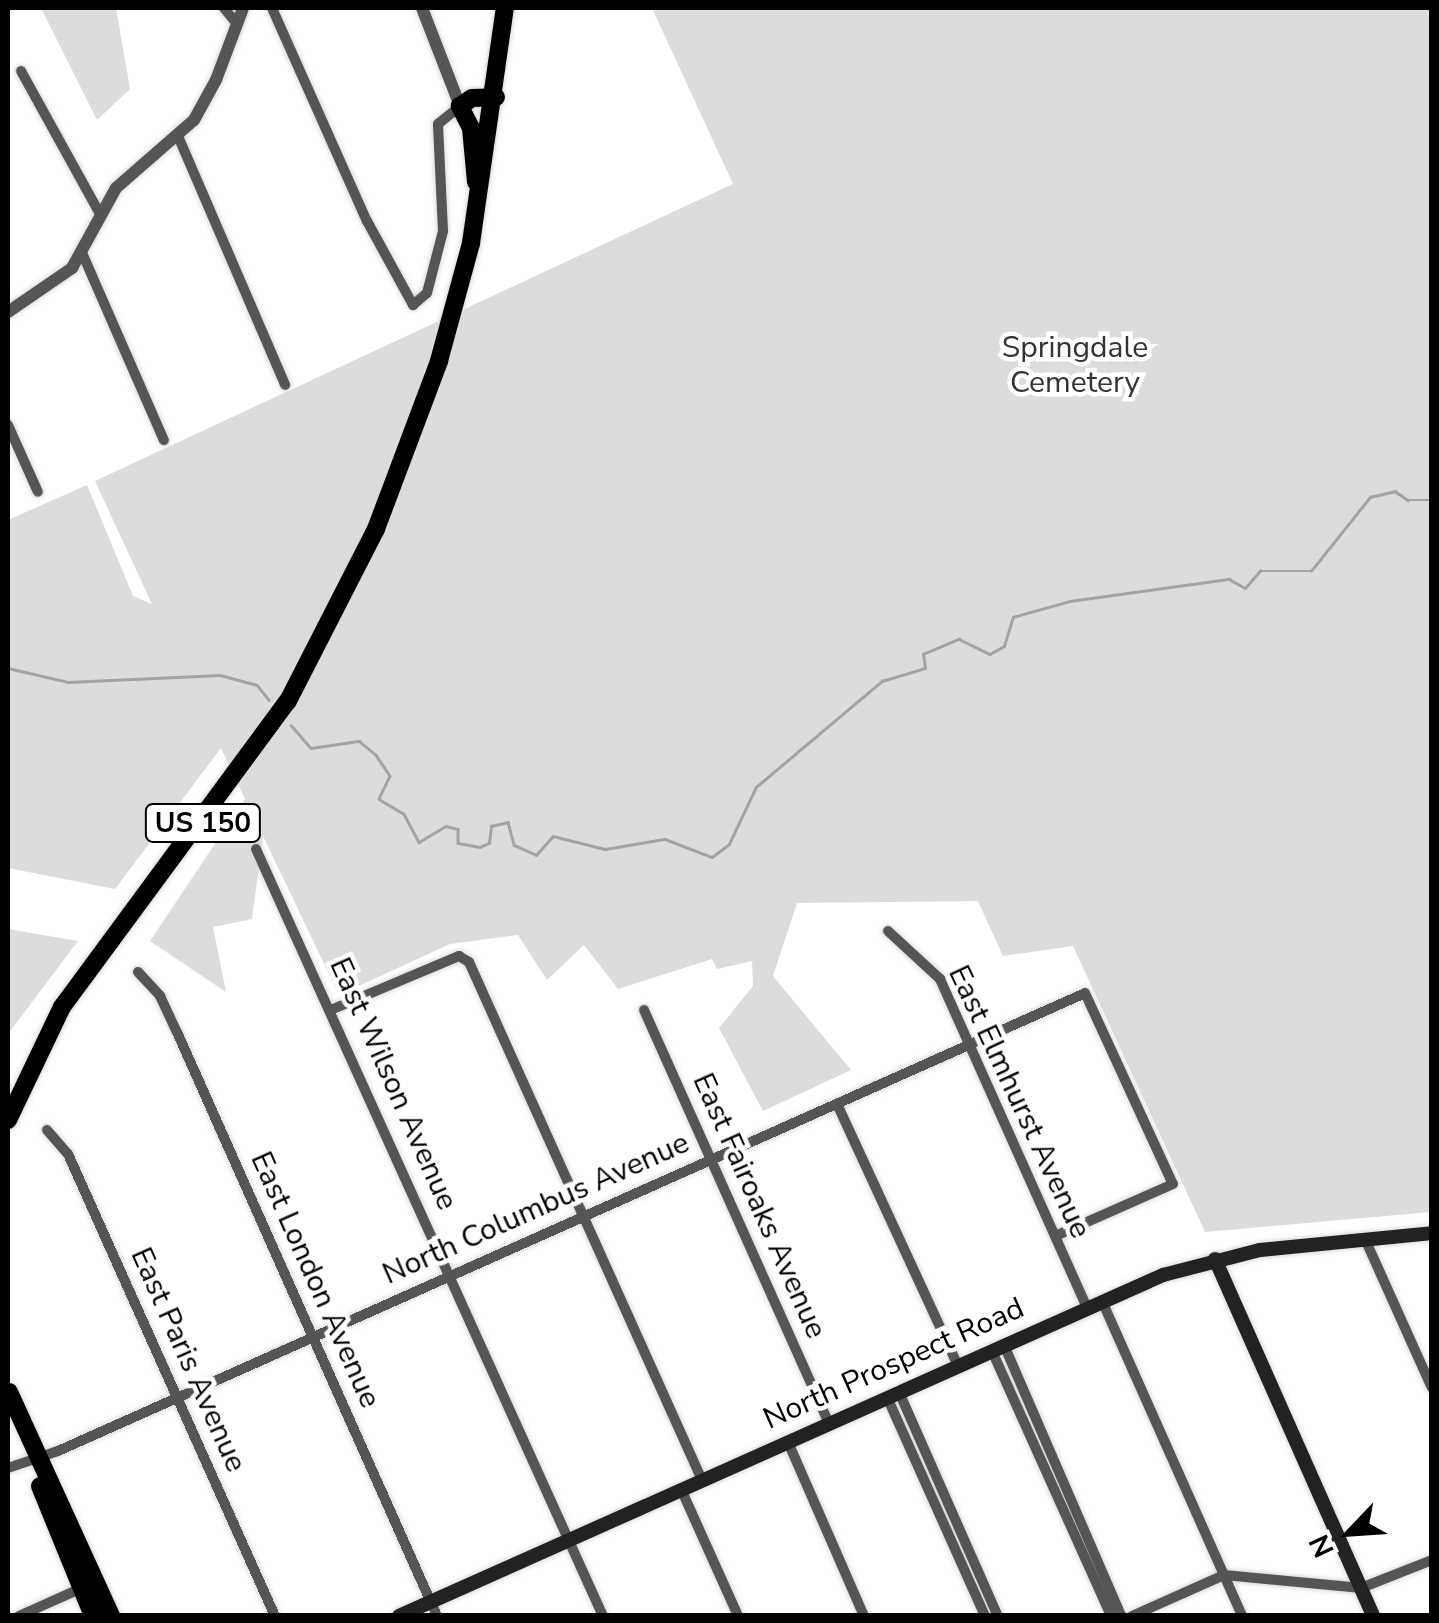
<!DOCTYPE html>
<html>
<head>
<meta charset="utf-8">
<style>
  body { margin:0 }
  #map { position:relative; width:1439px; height:1623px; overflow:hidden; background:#fff; font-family:"Nunito Sans",sans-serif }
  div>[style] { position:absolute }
  .green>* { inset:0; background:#dcdcdc }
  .stream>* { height:2.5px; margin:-1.25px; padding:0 1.25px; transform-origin:1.25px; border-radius:1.25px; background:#a3a3a3 }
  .roads { filter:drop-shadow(0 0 2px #dbdbdb) drop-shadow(0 0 2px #dbdbdb) }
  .minor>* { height:10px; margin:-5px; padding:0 5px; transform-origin:5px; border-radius:5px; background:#555 }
  .tertiary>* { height:12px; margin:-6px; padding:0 6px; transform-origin:6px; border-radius:6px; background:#555 }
  .secondary>* { height:14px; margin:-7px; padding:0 7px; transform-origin:7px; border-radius:7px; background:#222 }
  .trunk>* { height:18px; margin:-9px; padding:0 9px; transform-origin:9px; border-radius:9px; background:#000 }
  span { translate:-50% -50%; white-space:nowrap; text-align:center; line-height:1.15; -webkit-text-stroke:9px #fff; paint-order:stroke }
  .shield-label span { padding:2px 8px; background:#fff; border:2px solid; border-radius:8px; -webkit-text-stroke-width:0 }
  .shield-label { font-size:28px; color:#000; font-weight:700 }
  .park-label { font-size:30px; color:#333 }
  .street-label { font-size:30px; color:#000 }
  .frame { position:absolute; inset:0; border:10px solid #000; pointer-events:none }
  .north { position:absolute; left:1299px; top:1483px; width:100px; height:100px; -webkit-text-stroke:8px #fff; paint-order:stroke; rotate:245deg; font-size:28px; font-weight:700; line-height:40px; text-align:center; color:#000 }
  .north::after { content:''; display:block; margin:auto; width:35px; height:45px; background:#000; clip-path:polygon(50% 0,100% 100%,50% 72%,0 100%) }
</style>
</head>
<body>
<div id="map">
  <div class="green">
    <i style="clip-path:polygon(41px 8px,116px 8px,130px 89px,97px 120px)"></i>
    <i style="clip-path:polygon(652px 8px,1431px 8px,1431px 1212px,1205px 1232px,1073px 946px,1003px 956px,978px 901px,797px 903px,773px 976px,851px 1070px,763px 1111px,719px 1028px,753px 986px,752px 961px,717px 969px,712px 959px,618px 989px,584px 945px,547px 980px,518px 935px,450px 944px,339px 995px,263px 836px,252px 919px,213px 927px,226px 992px,150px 941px,245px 799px,221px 748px,115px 889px,8px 868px,8px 520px,87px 485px,133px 596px,152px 604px,95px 481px,733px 184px)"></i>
    <i style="clip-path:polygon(8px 929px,78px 941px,8px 1034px)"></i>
  </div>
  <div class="stream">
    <i style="left:8px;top:668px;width:62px;rotate:13.1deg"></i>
    <i style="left:68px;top:682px;width:152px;rotate:-2.6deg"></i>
    <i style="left:220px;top:675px;width:38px;rotate:15deg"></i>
    <i style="left:257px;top:685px;width:19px;rotate:51deg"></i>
    <i style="left:291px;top:725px;width:30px;rotate:49deg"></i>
    <i style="left:311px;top:748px;width:49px;rotate:-8.3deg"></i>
    <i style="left:359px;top:741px;width:22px;rotate:39deg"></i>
    <i style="left:376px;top:755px;width:25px;rotate:56deg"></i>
    <i style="left:390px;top:776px;width:25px;rotate:116deg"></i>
    <i style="left:379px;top:799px;width:29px;rotate:31deg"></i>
    <i style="left:404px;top:814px;width:32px;rotate:62deg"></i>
    <i style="left:419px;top:842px;width:31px;rotate:-31deg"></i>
    <i style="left:446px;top:826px;width:12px;rotate:14deg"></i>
    <i style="left:458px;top:829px;width:14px;rotate:90deg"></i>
    <i style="left:458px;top:843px;width:22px;rotate:10deg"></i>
    <i style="left:480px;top:847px;width:10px;rotate:-24deg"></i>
    <i style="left:489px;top:843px;width:17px;rotate:-83deg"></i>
    <i style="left:491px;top:826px;width:17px;rotate:-13deg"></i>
    <i style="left:508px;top:822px;width:24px;rotate:75deg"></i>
    <i style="left:514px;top:845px;width:24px;rotate:24deg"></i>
    <i style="left:536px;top:855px;width:25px;rotate:-48deg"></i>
    <i style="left:553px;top:836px;width:54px;rotate:14deg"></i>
    <i style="left:605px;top:849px;width:61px;rotate:-9.5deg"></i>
    <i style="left:665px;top:839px;width:50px;rotate:21deg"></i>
    <i style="left:712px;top:857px;width:21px;rotate:-37deg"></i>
    <i style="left:729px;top:844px;width:63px;rotate:-64.7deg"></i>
    <i style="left:756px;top:787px;width:165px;rotate:-40.1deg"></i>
    <i style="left:882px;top:681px;width:45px;rotate:-16.8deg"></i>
    <i style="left:925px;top:668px;width:14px;rotate:-98deg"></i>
    <i style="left:923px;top:654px;width:39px;rotate:-23deg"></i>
    <i style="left:959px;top:639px;width:34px;rotate:26deg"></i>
    <i style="left:990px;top:654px;width:16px;rotate:-30deg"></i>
    <i style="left:1004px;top:646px;width:30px;rotate:-73deg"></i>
    <i style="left:1013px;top:617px;width:59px;rotate:-15.7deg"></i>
    <i style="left:1070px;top:601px;width:161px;rotate:-7.9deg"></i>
    <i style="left:1229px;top:579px;width:18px;rotate:29deg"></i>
    <i style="left:1245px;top:588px;width:23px;rotate:-49deg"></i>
    <i style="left:1260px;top:571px;width:51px"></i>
    <i style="left:1311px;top:571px;width:95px;rotate:-51.4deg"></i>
    <i style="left:1370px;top:497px;width:26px;rotate:-13deg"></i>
    <i style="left:1395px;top:491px;width:16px;rotate:35deg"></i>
    <i style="left:1408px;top:500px;width:24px"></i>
  </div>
  <div class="roads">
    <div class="minor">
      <i style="left:224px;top:8px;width:21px;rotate:51deg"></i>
      <i style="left:272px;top:8px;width:233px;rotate:66deg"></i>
      <i style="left:367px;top:221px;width:96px;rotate:61.3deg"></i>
      <i style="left:413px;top:305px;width:18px;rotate:-41deg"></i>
      <i style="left:427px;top:293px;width:64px;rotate:-75.5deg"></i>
      <i style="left:443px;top:231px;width:107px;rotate:-92.7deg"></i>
      <i style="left:438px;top:124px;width:28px;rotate:-39deg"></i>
      <i style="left:21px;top:71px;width:166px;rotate:61.1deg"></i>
      <i style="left:178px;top:136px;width:271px;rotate:66.7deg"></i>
      <i style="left:83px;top:255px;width:202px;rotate:66.4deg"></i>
      <i style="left:8px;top:425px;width:73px;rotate:65.9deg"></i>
      <i style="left:256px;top:849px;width:842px;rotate:65.66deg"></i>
      <i style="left:888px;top:931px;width:71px;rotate:42.7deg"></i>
      <i style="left:940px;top:979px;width:360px;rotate:65.9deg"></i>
      <i style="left:138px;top:972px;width:33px;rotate:47deg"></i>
      <i style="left:160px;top:996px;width:40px;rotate:65deg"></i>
      <i style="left:177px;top:1032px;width:639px;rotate:66deg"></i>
      <i style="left:333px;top:1009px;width:137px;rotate:-22.8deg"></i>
      <i style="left:459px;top:956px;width:12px;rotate:31deg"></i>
      <i style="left:469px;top:962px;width:568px;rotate:65.78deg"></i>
      <i style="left:644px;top:1010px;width:453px;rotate:65.9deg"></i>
      <i style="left:837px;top:1104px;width:289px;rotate:65.2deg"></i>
      <i style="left:47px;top:1130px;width:32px;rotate:49deg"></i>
      <i style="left:68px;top:1154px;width:506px;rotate:65.87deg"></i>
      <i style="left:1365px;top:1239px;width:163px;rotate:65.8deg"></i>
      <i style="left:1102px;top:1301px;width:345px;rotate:66deg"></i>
      <i style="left:1004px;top:1345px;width:295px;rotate:66.6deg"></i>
      <i style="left:992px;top:1351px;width:290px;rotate:65.8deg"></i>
      <i style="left:899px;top:1392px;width:245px;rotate:66.2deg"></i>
      <i style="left:887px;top:1397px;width:240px;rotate:65.9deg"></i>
      <i style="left:788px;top:1442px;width:190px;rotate:66.4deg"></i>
      <i style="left:8px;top:1468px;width:53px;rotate:-18.8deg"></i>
      <i style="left:58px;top:1451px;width:1124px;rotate:-24.03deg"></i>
      <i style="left:1085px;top:993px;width:210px;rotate:65.3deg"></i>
      <i style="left:1173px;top:1184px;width:129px;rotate:156.2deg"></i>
      <i style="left:681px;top:1489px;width:139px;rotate:65.8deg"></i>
      <i style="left:19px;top:1616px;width:69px;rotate:-24deg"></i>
      <i style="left:1132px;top:1616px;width:101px;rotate:-24deg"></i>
      <i style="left:1224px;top:1575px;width:138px;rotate:5.4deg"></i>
      <i style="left:1361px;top:1588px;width:76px;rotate:-21.5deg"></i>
    </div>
    <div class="tertiary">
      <i style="left:422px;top:8px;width:105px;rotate:68.8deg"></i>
      <i style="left:8px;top:312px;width:78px;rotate:-34.5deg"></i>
      <i style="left:72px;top:268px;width:91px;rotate:-61.2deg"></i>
      <i style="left:116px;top:188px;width:103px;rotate:-41.1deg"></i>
      <i style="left:194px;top:120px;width:46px;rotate:-61.2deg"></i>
      <i style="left:216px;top:80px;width:77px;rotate:-69.4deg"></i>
    </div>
    <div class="secondary">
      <i style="left:1215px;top:1259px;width:390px;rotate:66.1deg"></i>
      <i style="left:399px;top:1616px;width:837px;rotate:-24.05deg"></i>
      <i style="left:1163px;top:1275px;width:100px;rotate:-14.5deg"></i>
      <i style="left:1260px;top:1250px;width:173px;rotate:-5.6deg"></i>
    </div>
    <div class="trunk">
      <i style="left:476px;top:182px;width:54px;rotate:-95.3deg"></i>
      <i style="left:471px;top:128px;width:25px;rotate:-117deg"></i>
      <i style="left:460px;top:106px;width:14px;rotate:-34deg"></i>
      <i style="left:472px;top:98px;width:24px;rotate:-2deg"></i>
      <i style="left:8px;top:1120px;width:125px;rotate:-64.5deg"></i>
      <i style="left:62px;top:1007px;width:380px;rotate:-53.6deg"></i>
      <i style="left:288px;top:701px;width:193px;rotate:-62.9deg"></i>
      <i style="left:376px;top:529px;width:179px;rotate:-69.4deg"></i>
      <i style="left:439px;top:361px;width:122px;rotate:-74.8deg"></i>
      <i style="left:471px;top:243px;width:237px;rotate:-81.8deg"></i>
      <i style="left:9px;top:1392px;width:246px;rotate:65.5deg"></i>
      <i style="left:40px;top:1486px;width:140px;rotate:67.8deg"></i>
    </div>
  </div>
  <div class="shield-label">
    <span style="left:203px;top:823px">US 150</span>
  </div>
  <div class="park-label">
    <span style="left:1075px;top:365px">Springdale<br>Cemetery</span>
  </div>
  <div class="street-label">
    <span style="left:393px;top:1084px;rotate:66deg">East Wilson Avenue</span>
    <span style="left:1019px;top:1102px;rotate:65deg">East Elmhurst Avenue</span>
    <span style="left:759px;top:1206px;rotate:66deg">East Fairoaks Avenue</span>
    <span style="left:536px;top:1209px;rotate:-24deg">North Columbus Avenue</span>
    <span style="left:315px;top:1280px;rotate:66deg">East London Avenue</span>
    <span style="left:188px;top:1360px;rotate:66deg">East Paris Avenue</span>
    <span style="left:894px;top:1364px;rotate:-24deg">North Prospect Road</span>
  </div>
  <div class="frame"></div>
  <div class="north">N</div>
</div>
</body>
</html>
